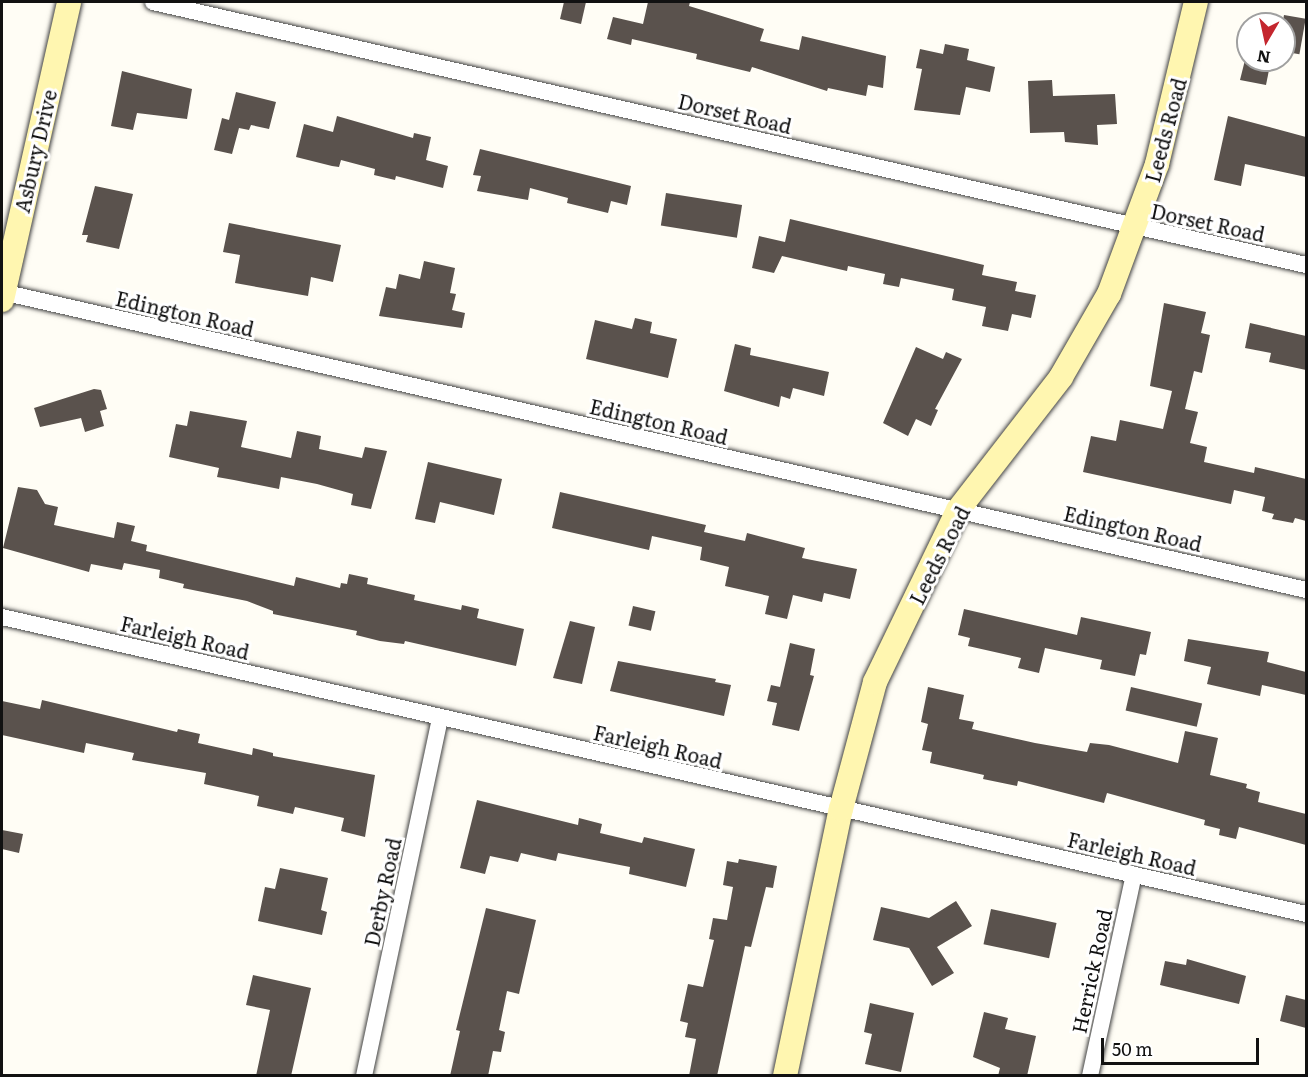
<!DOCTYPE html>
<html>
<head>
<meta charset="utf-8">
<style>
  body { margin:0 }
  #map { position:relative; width:1308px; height:1077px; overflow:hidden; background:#fffdf5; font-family:Literata,serif }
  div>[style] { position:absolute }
  .building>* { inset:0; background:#5a524d; transform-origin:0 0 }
  .roads { filter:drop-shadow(0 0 2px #444) drop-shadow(0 0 2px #444) }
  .street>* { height:16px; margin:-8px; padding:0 8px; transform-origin:8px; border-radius:8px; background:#fff }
  .secondary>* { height:24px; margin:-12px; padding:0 12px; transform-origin:12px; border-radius:12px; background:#fff6b0 }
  span { translate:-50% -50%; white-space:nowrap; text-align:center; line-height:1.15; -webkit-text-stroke:6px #fff; paint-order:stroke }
  .street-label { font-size:20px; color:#111 }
  .frame { position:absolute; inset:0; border:3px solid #111; pointer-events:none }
  .north { position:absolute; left:1236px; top:12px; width:60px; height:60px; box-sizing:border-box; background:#fff; border:2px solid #a0a0a0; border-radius:50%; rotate:189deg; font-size:16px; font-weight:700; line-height:24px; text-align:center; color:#111 }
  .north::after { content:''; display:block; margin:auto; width:21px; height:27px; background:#c4262e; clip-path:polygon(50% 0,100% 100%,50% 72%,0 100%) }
  .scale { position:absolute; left:1101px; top:1038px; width:158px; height:27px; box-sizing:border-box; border:3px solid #111; border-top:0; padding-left:8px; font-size:18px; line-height:21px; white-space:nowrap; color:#111; -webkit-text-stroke:4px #fff; paint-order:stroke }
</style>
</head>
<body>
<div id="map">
  <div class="building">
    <i style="clip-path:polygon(564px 2px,586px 2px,581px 24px,560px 19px)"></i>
    <i style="clip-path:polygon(648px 2px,690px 2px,689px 6px,764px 29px,760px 41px,799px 50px,802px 36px,886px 56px,883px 88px,868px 85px,866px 96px,828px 88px,827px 91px,752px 67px,750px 72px,696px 59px,697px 54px,632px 39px,631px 45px,607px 39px,613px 17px,643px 24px)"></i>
    <i style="left:1284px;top:15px;width:22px;height:36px;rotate:10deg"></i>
    <i style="clip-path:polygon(945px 44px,969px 49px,967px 60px,995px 67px,990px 92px,966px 87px,960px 115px,914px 110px,922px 69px,916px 68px,920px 49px,943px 54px)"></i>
    <i style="clip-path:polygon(1245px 60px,1271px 60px,1266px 85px,1240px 80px)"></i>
    <i style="clip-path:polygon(122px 71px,192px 89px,187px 119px,137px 113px,133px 130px,111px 126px)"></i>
    <i style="clip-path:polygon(1052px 80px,1053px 96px,1115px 94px,1117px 124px,1097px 125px,1098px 145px,1065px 142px,1064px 132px,1030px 133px,1028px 81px)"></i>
    <i style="clip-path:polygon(236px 92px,276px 102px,269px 129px,251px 125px,249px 130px,239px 128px,232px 154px,214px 150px,222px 118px,229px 120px)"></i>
    <i style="clip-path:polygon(337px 116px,413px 138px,414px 133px,431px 137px,426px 160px,448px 166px,443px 188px,396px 176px,395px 180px,374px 175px,375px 169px,341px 160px,339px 167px,332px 166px,296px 157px,304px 124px,333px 132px)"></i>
    <i style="clip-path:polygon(1228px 116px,1306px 137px,1306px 177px,1245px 164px,1241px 186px,1214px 180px)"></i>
    <i style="clip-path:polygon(480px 149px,631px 186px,627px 205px,611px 201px,608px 213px,567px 203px,568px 198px,530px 188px,528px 200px,477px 191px,481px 176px,473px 175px)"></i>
    <i style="clip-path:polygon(95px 186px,133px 194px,119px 249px,86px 242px,88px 235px,82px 235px)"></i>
    <i style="left:666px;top:193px;width:77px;height:33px;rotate:9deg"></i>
    <i style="clip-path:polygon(790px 219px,984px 265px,982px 275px,1017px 282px,1015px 291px,1036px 295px,1031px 318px,1012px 314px,1008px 331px,982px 326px,986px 307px,952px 300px,954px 289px,901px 278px,899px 287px,883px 284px,885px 274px,848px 266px,847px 271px,782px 256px,774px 273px,752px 268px,759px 236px,785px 242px)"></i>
    <i style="clip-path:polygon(229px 223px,341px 245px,333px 282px,311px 277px,308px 296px,235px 283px,240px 255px,223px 252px)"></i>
    <i style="clip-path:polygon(424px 261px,455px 268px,450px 293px,456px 294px,452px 310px,465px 313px,462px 328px,379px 316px,386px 287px,396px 289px,399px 274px,420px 279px)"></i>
    <i style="clip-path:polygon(1164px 303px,1206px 312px,1201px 333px,1210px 335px,1202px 373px,1194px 371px,1185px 409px,1198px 412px,1190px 443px,1207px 447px,1204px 462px,1254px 473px,1255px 467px,1306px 479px,1306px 521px,1295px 518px,1293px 523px,1272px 519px,1274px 514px,1262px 511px,1265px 497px,1234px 490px,1231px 504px,1083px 472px,1091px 436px,1116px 441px,1120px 420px,1163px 429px,1172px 391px,1150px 386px)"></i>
    <i style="clip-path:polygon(635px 318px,652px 322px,650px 333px,677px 339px,668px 378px,586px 359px,595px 320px,632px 329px)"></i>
    <i style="clip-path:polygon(1250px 323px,1306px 336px,1306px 370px,1269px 362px,1271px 353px,1245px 348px)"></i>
    <i style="clip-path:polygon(735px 344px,751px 348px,750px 355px,829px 372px,824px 396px,793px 388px,790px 399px,781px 396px,779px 407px,724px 391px)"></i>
    <i style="clip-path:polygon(916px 347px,943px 359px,946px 352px,962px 359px,935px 409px,938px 410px,931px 426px,916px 419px,908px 436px,883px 423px)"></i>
    <i style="clip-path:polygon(94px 389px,101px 390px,107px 409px,100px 411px,104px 426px,85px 432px,81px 418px,40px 427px,34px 408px)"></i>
    <i style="clip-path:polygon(190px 411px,247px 421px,241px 447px,291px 458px,297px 431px,321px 436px,319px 449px,362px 458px,365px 447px,387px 451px,371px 509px,351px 505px,353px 494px,317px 484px,281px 477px,279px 489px,234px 480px,217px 477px,219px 468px,169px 457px,176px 424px,187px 426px)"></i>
    <i style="clip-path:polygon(428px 462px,502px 479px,494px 515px,440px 502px,435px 523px,415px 519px)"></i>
    <i style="clip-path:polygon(18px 487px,37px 490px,45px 504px,58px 507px,54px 525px,114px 538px,117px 522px,135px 526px,131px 541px,147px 545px,146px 551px,294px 586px,296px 577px,340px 588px,341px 583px,347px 584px,349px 574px,368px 578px,367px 584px,415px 595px,414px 600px,461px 610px,462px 605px,479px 609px,477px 618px,524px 629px,516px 666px,405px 641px,404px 644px,380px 641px,356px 635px,357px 631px,273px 614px,273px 611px,247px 601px,183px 588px,184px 584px,159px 578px,160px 570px,124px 563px,122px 570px,91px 564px,89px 572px,3px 548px)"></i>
    <i style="clip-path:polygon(560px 492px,706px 525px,704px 532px,745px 541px,747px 533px,805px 548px,802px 558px,857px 569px,850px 599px,824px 593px,822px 602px,793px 595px,787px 619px,765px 614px,769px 596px,725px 586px,729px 567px,700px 560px,702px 547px,652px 536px,649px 550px,552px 528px)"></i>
    <i style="left:633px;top:606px;width:23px;height:20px;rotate:13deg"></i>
    <i style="clip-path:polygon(964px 609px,1077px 635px,1081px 617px,1151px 632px,1146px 655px,1140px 654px,1135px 676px,1100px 669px,1102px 660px,1045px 648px,1039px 673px,1018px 668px,1021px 658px,968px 646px,970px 638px,958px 635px)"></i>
    <i style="clip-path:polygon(570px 621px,595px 627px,582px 684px,553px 678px)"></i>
    <i style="clip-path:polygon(1188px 639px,1269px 652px,1267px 662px,1306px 672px,1306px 695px,1262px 685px,1260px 696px,1207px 684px,1211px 667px,1184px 661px)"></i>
    <i style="clip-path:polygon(790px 643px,815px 649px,810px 675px,814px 676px,799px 731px,772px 725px,777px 703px,767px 701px,771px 685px,780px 687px)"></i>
    <i style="clip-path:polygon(618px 661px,716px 679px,715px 682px,731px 685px,724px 716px,610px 691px)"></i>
    <i style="clip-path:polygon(928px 687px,964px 695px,959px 719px,974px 722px,972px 729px,1035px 743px,1087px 752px,1090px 743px,1109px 745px,1178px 763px,1185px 731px,1218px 738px,1210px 775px,1247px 784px,1246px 788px,1260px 792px,1258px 802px,1306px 814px,1306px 845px,1239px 827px,1236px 839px,1219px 835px,1220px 829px,1204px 825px,1205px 820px,1107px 793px,1104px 803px,1018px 781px,1017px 786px,983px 779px,984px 775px,930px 763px,932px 752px,922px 750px,928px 724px,921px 722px)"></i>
    <i style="left:1131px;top:687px;width:73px;height:24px;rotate:13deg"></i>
    <i style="clip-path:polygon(42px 700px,177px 732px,178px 729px,200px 734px,198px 743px,252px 755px,253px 748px,273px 753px,273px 756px,375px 775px,365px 837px,341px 831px,344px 818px,295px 807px,293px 814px,257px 806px,259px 796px,204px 784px,206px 773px,132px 760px,134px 753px,86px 743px,84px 753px,2px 735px,2px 701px,40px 709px)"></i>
    <i style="clip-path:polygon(477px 800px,578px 825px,579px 818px,602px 824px,600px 833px,642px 843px,644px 837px,695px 849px,686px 887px,629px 874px,630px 867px,558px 853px,556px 861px,521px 853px,518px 862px,490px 856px,485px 874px,460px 868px)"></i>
    <i style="clip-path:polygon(2px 830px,23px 834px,19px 853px,2px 849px)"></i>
    <i style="clip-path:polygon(739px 859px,777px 866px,773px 888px,766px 887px,751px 947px,745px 946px,717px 1076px,689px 1076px,696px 1039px,685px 1037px,688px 1023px,680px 1021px,688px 984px,703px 987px,714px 940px,709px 939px,713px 918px,727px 920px,733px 887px,723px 885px,727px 861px,738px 863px)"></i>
    <i style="clip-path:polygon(280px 868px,328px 878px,321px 910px,327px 912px,322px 935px,258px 921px,265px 887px,275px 889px)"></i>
    <i style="clip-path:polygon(956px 901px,972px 926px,937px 947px,954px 973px,932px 986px,909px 948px,873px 940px,881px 907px,929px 918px)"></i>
    <i style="clip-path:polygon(486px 908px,536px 920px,519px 994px,507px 991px,499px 1030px,505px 1032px,501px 1052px,493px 1051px,488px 1076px,450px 1076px,460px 1031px,456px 1030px)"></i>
    <i style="left:991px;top:909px;width:67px;height:36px;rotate:12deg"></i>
    <i style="clip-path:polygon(1187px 959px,1246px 976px,1239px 1004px,1160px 985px,1165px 961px,1186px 965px)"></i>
    <i style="clip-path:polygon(253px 975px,311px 988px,291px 1076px,256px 1076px,270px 1010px,246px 1005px)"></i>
    <i style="clip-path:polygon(1286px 995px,1306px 1000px,1306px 1028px,1280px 1021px)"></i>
    <i style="clip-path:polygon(870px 1003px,914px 1013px,901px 1072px,865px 1064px,872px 1034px,864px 1032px)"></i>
    <i style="clip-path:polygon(984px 1012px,1008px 1018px,1005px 1029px,1036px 1036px,1027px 1076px,998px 1076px,1000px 1068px,973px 1057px)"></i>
  </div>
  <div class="roads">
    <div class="street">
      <i style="left:153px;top:2px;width:1183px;rotate:12.85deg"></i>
      <i style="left:2px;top:292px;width:1338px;rotate:12.87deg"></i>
      <i style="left:2px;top:617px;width:1337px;rotate:12.83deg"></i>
      <i style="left:364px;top:1076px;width:366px;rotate:-78deg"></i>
      <i style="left:1090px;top:1076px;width:206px;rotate:-77.7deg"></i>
    </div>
    <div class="secondary">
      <i style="left:2px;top:300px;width:305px;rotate:-77.3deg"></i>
      <i style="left:785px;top:1076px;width:273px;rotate:-78.2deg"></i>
      <i style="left:841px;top:809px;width:131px;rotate:-75deg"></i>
      <i style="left:875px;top:682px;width:191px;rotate:-64.2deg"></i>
      <i style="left:958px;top:510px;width:168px;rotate:-52.2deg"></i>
      <i style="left:1061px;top:377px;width:96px;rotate:-60deg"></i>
      <i style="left:1109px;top:294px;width:139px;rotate:-69.7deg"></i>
      <i style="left:1157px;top:164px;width:167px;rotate:-76.5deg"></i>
    </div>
  </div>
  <div class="street-label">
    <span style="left:735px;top:113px;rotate:13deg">Dorset Road</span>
    <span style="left:1165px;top:130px;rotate:-75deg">Leeds Road</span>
    <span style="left:35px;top:151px;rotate:-77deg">Asbury Drive</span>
    <span style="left:1208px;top:222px;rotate:12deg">Dorset Road</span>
    <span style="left:185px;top:313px;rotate:13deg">Edington Road</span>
    <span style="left:659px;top:421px;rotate:13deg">Edington Road</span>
    <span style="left:1133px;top:528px;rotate:13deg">Edington Road</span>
    <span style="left:939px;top:555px;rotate:-63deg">Leeds Road</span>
    <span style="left:185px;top:637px;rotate:13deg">Farleigh Road</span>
    <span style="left:658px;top:746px;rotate:13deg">Farleigh Road</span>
    <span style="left:1132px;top:853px;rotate:13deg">Farleigh Road</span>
    <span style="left:382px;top:892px;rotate:-78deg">Derby Road</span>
    <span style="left:1091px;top:971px;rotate:-78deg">Herrick Road</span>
  </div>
  <div class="frame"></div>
  <div class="north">N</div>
  <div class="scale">50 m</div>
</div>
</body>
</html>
